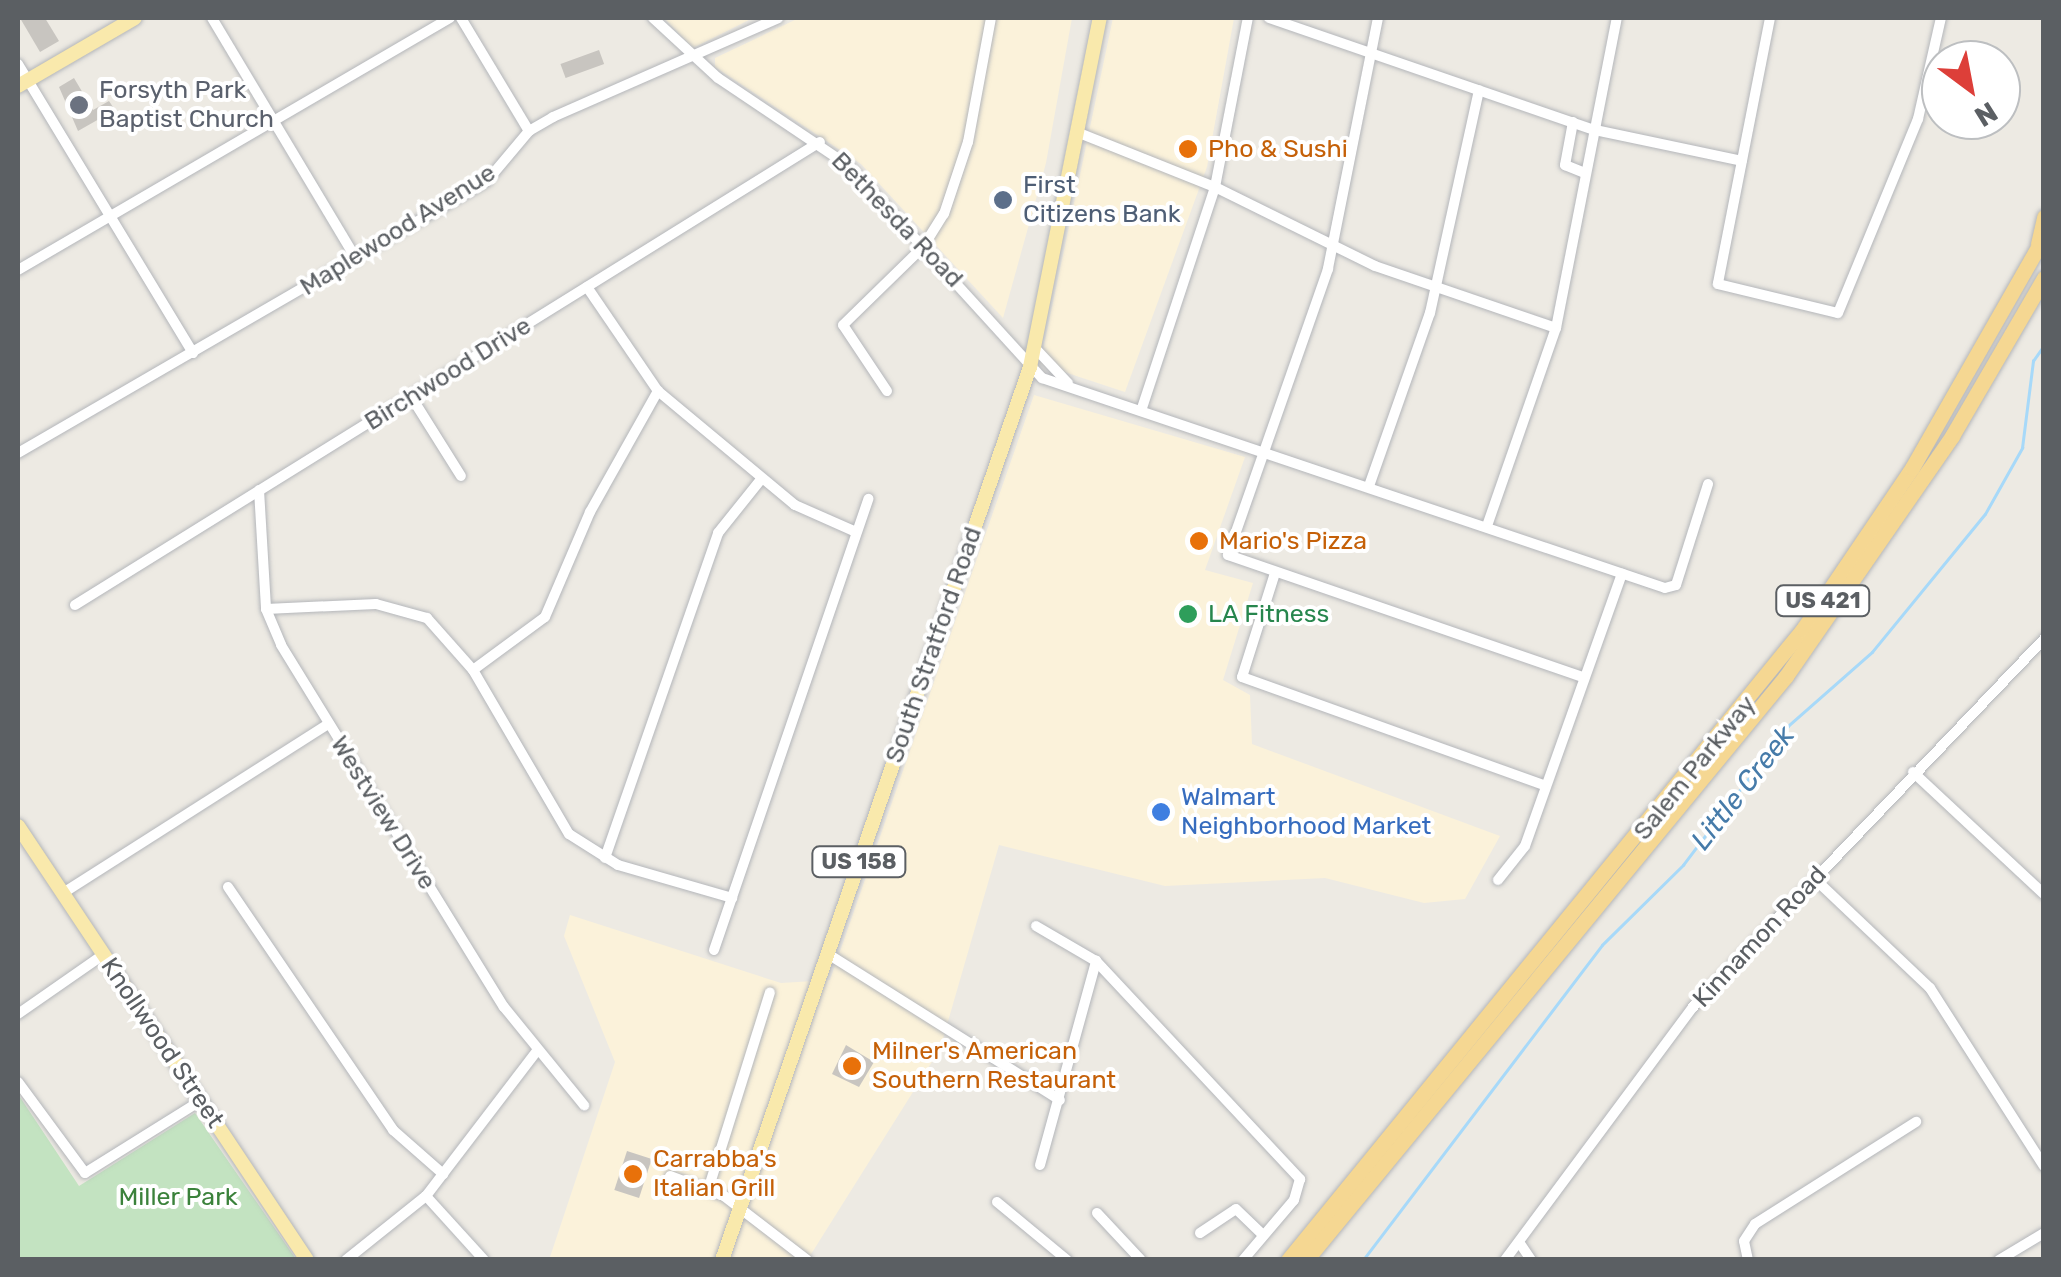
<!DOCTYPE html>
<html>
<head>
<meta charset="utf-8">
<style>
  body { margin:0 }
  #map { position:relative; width:2061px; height:1277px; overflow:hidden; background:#edeae3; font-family:Rubik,sans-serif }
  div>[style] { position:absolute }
  .commercial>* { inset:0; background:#fbf2da }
  .green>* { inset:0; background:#c3e3c1 }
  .stream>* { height:2.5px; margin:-1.25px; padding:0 1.25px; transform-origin:1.25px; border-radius:1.25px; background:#a7d9f9 }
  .building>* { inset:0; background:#c8c5c0; transform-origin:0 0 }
  .roads { filter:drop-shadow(0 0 2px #b4b6ba) drop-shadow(0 0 2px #b4b6ba) }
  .minor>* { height:10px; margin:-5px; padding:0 5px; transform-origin:5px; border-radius:5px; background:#fff }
  .major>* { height:14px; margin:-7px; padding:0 7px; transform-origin:7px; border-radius:7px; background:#f9e9ac }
  .highway>* { height:15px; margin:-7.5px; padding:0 7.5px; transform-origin:7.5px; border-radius:7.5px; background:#f5d792 }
  .dots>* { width:28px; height:28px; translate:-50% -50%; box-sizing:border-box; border:5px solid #fff; border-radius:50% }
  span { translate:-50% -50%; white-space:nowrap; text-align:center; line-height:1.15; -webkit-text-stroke:8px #fff; paint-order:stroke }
  .shield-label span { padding:2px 8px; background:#fff; border:2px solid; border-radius:8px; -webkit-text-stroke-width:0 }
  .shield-label { font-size:22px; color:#5b5f63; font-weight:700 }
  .worship-label { font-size:25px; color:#5b616d }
  .left { translate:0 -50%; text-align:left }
  .food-label { font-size:25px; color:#c56008 }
  .service-label { font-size:25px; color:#4e5e75 }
  .street-label { font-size:25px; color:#5b5f63 }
  .leisure-label { font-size:25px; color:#27864d }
  .shop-label { font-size:25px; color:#366cbe }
  .park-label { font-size:25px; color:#3b823b }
  .water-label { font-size:28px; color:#467ba9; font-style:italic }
  .frame { position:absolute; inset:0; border:20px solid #5b5f63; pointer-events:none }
  .north { position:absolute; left:1921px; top:40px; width:100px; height:100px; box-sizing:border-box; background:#fff; border:2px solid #bdbfc1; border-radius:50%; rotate:148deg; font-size:28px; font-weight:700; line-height:40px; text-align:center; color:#5b5f63 }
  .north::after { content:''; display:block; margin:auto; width:35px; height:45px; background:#dd3f39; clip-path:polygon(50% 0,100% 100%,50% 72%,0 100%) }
</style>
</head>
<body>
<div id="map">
  <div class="commercial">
    <i style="clip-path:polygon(664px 18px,753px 18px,693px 48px)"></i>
    <i style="clip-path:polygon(799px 18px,1072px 18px,1046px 163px,1003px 318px,861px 164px,715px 67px,715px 58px)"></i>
    <i style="clip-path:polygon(1113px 18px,1234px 18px,1207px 167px,1125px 392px,1040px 364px)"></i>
    <i style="clip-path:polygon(1034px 395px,1245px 457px,1205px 570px,1253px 583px,1223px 680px,1250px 695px,1252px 744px,1500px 836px,1465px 899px,1424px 903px,1325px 878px,1165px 886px,999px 845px,940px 1049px,808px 1259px,549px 1260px,615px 1062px,564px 936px,570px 915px,781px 983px,830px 980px)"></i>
  </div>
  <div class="green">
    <i style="clip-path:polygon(18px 1094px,79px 1186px,195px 1113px,296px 1259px,18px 1259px)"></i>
  </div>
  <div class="stream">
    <i style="left:1363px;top:1260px;width:395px;rotate:-52.8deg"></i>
    <i style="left:1602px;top:945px;width:114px;rotate:-44.6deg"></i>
    <i style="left:1683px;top:865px;width:174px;rotate:-52.9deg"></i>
    <i style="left:1788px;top:726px;width:112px;rotate:-41.4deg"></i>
    <i style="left:1872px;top:652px;width:178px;rotate:-50.7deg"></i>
    <i style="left:1985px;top:514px;width:76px;rotate:-60.7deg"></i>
    <i style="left:2022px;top:448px;width:88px;rotate:-82.8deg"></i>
    <i style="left:2033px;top:361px;width:19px;rotate:-55deg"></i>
  </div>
  <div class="building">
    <i style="clip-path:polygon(20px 18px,45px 18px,59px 41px,40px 52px)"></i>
    <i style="left:599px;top:50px;width:15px;height:41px;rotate:70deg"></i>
    <i style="clip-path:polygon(74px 78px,93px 110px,109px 101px,115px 110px,78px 131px,59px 87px)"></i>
    <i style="clip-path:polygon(846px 1045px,874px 1062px,859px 1087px,832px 1074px)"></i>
    <i style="left:627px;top:1151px;width:26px;height:41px;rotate:18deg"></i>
  </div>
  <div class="roads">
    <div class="minor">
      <i style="left:212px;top:18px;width:281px;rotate:59.1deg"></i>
      <i style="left:461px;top:18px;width:132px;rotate:59deg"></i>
      <i style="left:653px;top:18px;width:88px;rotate:42.7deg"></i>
      <i style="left:718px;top:78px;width:158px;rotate:33.9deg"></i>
      <i style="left:849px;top:166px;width:287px;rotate:47.7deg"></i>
      <i style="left:1042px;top:378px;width:657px;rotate:18.63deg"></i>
      <i style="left:1665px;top:588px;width:11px;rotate:-15deg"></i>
      <i style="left:1676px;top:585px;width:106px;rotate:-72.4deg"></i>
      <i style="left:1269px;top:18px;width:345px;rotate:19deg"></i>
      <i style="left:1595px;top:130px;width:150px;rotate:11.9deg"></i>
      <i style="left:1378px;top:18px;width:256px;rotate:101.3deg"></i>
      <i style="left:1328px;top:269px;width:303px;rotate:109.3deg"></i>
      <i style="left:1228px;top:555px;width:375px;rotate:19deg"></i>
      <i style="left:1770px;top:18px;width:271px;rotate:101.1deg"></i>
      <i style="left:1718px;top:284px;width:123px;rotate:13.6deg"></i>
      <i style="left:1838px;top:313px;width:210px;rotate:-67.6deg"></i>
      <i style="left:1918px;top:119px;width:104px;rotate:-77.2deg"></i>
      <i style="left:18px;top:64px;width:338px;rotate:58.8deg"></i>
      <i style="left:1573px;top:122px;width:44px;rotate:100.5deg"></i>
      <i style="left:1565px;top:165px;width:22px;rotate:22deg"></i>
      <i style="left:1079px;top:133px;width:146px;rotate:21.7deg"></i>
      <i style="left:1215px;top:187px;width:178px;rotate:26.3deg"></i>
      <i style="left:1375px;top:266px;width:191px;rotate:18.9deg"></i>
      <i style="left:18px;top:270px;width:500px;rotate:-30.26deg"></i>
      <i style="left:587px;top:287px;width:126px;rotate:55.7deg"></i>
      <i style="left:658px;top:391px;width:178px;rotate:39.8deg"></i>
      <i style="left:795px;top:505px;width:64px;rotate:23.8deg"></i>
      <i style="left:1035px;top:348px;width:48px;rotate:46.7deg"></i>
      <i style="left:887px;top:391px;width:79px;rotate:-123.7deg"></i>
      <i style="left:843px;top:325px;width:112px;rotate:-44.3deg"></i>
      <i style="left:923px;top:247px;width:39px;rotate:-58deg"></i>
      <i style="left:944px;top:214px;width:76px;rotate:-71.6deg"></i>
      <i style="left:968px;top:142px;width:126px;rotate:-79.5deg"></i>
      <i style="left:412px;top:398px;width:92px;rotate:57.9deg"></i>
      <i style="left:1142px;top:408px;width:233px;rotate:-71.7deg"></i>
      <i style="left:1215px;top:187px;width:172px;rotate:-79deg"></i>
      <i style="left:18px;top:453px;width:542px;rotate:-30.11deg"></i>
      <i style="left:487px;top:181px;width:65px;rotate:-50deg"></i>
      <i style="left:529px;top:131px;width:28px;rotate:-30deg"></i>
      <i style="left:553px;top:117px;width:246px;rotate:-23.7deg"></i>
      <i style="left:1369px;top:486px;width:183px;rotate:-70.6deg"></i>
      <i style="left:1430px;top:313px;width:228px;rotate:-77.6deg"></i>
      <i style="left:259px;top:490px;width:119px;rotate:86.6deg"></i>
      <i style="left:266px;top:609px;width:39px;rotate:67deg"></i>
      <i style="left:281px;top:645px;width:425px;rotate:58.4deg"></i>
      <i style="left:504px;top:1007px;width:127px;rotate:50.8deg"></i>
      <i style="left:1487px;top:526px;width:210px;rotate:-70.8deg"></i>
      <i style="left:1556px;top:328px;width:316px;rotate:-78.9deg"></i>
      <i style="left:1275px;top:573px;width:109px;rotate:107.6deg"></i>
      <i style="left:1242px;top:677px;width:320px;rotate:19.7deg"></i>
      <i style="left:75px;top:605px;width:877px;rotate:-31.86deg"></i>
      <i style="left:266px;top:609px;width:110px;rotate:-2.6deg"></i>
      <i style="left:376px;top:604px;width:53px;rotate:15.4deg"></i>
      <i style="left:427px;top:618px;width:69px;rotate:48.5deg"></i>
      <i style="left:473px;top:670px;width:190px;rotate:59.7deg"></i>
      <i style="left:569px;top:834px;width:58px;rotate:32.3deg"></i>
      <i style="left:618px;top:865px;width:119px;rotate:16.1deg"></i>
      <i style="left:473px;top:670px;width:89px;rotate:-36.4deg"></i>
      <i style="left:545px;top:617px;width:114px;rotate:-66.8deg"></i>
      <i style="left:590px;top:512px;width:139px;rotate:-60.7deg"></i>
      <i style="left:1913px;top:772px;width:179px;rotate:43deg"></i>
      <i style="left:605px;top:858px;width:344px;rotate:-70.8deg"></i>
      <i style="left:718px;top:533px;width:70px;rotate:-51.3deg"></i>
      <i style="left:1815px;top:879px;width:158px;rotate:43.5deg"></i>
      <i style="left:1930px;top:988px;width:211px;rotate:57.4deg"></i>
      <i style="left:1498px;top:880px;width:43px;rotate:-51.5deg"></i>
      <i style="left:1525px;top:846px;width:289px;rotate:-70.4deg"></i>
      <i style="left:228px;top:887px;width:294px;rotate:55.8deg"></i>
      <i style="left:393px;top:1130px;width:67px;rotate:41.3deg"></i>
      <i style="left:63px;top:893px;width:313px;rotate:-32.5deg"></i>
      <i style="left:1036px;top:926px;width:69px;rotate:30.3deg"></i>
      <i style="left:1096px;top:961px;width:299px;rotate:46.9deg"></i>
      <i style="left:1300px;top:1179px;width:22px;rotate:106deg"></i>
      <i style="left:1294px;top:1200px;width:79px;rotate:130.4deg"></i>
      <i style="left:714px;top:950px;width:477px;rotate:-71.1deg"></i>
      <i style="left:828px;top:954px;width:274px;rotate:32.2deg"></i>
      <i style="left:18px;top:1014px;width:103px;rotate:-34.8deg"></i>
      <i style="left:18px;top:1082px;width:113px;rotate:53.6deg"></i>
      <i style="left:85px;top:1173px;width:138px;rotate:-32deg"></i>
      <i style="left:1040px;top:1165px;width:212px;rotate:-74.6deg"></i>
      <i style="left:670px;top:1176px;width:58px;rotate:20.3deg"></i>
      <i style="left:724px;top:1196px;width:105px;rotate:37.6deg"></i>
      <i style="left:708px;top:1190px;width:207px;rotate:-72.6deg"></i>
      <i style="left:426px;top:1196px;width:86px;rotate:47.8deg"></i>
      <i style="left:997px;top:1202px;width:91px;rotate:39.6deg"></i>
      <i style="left:1097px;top:1213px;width:64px;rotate:46.9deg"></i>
      <i style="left:1200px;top:1233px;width:43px;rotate:-33.7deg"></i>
      <i style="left:1236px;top:1209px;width:37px;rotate:44deg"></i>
      <i style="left:1519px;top:1242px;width:22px;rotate:56deg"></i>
      <i style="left:346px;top:1260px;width:102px;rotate:-38.7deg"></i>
      <i style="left:426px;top:1196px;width:181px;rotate:-52.6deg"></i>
      <i style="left:1505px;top:1260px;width:315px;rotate:-53.4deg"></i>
      <i style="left:1693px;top:1007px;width:509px;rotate:-46.35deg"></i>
      <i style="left:1748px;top:1260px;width:19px;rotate:-102deg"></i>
      <i style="left:1744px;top:1241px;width:20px;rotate:-57deg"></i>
      <i style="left:1755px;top:1224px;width:191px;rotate:-32.4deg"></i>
      <i style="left:1999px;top:1260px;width:52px;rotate:-31deg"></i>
    </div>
    <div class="major">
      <i style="left:18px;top:86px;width:135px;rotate:-30.2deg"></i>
      <i style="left:18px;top:826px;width:521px;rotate:56.34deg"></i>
      <i style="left:722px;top:1260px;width:945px;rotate:-70.97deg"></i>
      <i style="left:1030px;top:367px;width:356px;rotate:-78.7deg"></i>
    </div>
    <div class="highway">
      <i style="left:2038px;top:244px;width:28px;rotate:-77deg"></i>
      <i style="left:1288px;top:1260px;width:814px;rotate:-50.78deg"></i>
      <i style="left:1803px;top:629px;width:194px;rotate:-55.9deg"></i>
      <i style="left:1912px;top:468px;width:266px;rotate:-60.3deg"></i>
      <i style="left:1306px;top:1260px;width:756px;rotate:-50.58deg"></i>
      <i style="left:1786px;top:676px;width:292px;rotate:-55.3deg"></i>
      <i style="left:1952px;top:436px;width:183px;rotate:-59.8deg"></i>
    </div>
  </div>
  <div class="dots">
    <i style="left:79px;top:105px;background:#6b7280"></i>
    <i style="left:1188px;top:149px;background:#e8710a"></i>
    <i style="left:1003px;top:200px;background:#5c6f8a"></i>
    <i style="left:1199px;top:541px;background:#e8710a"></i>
    <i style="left:1188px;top:614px;background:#2e9e5b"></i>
    <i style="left:1161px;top:812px;background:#3f7fe0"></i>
    <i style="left:852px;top:1066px;background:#e8710a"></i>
    <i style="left:633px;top:1174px;background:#e8710a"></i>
  </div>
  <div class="shield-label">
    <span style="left:1823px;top:601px">US 421</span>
    <span style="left:859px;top:862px">US 158</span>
  </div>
  <div class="worship-label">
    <span class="left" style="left:99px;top:105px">Forsyth Park<br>Baptist Church</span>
  </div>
  <div class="food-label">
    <span class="left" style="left:1208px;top:149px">Pho &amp; Sushi</span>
    <span class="left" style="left:1219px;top:541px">Mario's Pizza</span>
    <span class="left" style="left:872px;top:1066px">Milner's American<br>Southern Restaurant</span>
    <span class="left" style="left:653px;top:1174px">Carrabba's<br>Italian Grill</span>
  </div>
  <div class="service-label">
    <span class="left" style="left:1023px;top:200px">First<br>Citizens Bank</span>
  </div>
  <div class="street-label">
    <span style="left:897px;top:220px;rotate:46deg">Bethesda Road</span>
    <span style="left:398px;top:230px;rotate:-32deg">Maplewood Avenue</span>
    <span style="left:448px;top:374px;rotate:-32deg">Birchwood Drive</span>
    <span style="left:934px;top:645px;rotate:-71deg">South Stratford Road</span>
    <span style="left:1695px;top:768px;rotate:-51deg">Salem Parkway</span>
    <span style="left:383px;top:813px;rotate:58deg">Westview Drive</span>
    <span style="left:1760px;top:937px;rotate:-47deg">Kinnamon Road</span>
    <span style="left:162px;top:1043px;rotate:56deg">Knollwood Street</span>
  </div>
  <div class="leisure-label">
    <span class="left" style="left:1208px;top:614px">LA Fitness</span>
  </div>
  <div class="shop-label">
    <span class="left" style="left:1181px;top:812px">Walmart<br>Neighborhood Market</span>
  </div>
  <div class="park-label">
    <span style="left:178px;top:1197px">Miller Park</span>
  </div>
  <div class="water-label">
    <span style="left:1743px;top:788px;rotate:-52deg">Little Creek</span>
  </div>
  <div class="frame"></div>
  <div class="north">N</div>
</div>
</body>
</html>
